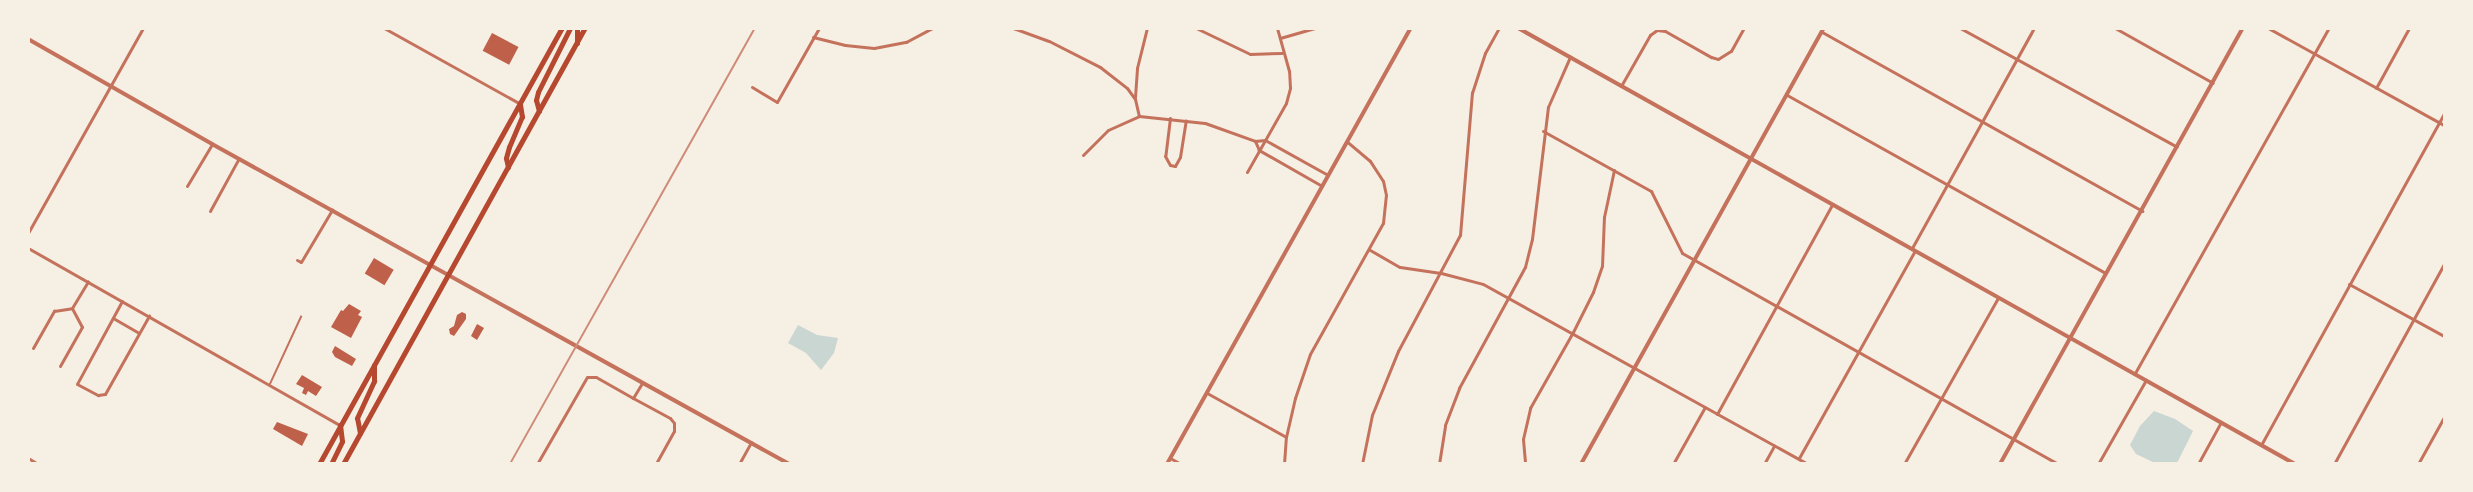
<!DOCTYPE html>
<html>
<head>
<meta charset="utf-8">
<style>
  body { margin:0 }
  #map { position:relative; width:2473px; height:492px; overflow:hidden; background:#f6efe4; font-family:Lato,sans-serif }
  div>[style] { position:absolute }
  .water>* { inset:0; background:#c9d6d2 }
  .building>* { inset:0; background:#bf614a; transform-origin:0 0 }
  .service>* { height:1.5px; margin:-0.75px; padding:0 0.75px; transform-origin:0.75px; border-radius:0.75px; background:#c5725c }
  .minor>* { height:3px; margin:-1.5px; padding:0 1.5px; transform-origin:1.5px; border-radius:1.5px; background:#c5725c }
  .tertiary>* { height:4px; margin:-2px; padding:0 2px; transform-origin:2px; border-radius:2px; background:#c5725c }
  .primary>* { height:5px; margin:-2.5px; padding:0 2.5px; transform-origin:2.5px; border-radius:2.5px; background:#b5482f }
  .rail>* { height:1.5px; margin:-0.75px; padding:0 0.75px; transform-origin:0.75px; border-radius:0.75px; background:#cf8b77 }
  span { translate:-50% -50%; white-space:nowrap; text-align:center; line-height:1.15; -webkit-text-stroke:4.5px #f6efe4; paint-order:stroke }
  .frame { position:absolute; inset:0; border:30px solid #f6efe4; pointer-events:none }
</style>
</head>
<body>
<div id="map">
  <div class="water">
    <i style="clip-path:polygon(798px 325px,817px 335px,838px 338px,834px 353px,821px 370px,806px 353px,788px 343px)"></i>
    <i style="clip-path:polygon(2154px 411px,2175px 419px,2193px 431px,2177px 463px,2155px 463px,2136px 454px,2130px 445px,2140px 426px)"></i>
  </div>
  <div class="building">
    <i style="left:492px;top:33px;width:30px;height:20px;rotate:28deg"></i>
    <i style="left:374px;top:258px;width:23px;height:18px;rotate:31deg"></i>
    <i style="clip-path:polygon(349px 304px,361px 311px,358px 315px,362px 317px,351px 338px,331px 327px,341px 310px,343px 311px)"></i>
    <i style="clip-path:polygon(462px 312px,466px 314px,466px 319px,454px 336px,450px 334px,449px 329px,454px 326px,457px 315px)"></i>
    <i style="clip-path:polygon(477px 324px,484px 328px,477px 340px,471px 336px)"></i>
    <i style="clip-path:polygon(335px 346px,356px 359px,352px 366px,335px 357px,332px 352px)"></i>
    <i style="clip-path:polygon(302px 375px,322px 387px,316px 396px,308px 391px,306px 395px,302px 393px,304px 388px,296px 384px)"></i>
    <i style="clip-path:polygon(277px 422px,308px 434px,302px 446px,273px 429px)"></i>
  </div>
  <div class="service">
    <i style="left:270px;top:384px;width:74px;rotate:-65.2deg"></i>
  </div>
  <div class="minor">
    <i style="left:384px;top:28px;width:154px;rotate:29.1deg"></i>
    <i style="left:1013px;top:28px;width:38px;rotate:20deg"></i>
    <i style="left:1049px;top:41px;width:57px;rotate:27deg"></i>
    <i style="left:1100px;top:67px;width:34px;rotate:38deg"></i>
    <i style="left:1127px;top:88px;width:14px;rotate:54deg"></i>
    <i style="left:1135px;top:99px;width:17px;rotate:77deg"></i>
    <i style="left:1139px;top:116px;width:66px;rotate:6.1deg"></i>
    <i style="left:1205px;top:123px;width:53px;rotate:19.8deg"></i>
    <i style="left:1196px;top:28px;width:60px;rotate:25.7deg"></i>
    <i style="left:1250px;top:54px;width:32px;rotate:-2deg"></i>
    <i style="left:1960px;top:28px;width:247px;rotate:28.7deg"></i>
    <i style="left:2115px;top:28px;width:112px;rotate:29.3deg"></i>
    <i style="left:2268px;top:28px;width:201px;rotate:28.9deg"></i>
    <i style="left:1822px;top:32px;width:367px;rotate:29.2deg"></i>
    <i style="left:813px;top:37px;width:33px;rotate:14deg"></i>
    <i style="left:845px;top:45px;width:29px;rotate:6deg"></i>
    <i style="left:874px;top:48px;width:33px;rotate:-11deg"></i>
    <i style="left:906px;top:42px;width:30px;rotate:-28deg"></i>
    <i style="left:1280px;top:38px;width:37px;rotate:-16deg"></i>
    <i style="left:1621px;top:86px;width:59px;rotate:-60.4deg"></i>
    <i style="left:1650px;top:35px;width:9px;rotate:-36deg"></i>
    <i style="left:1657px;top:30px;width:8px;rotate:7deg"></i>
    <i style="left:1665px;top:31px;width:53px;rotate:29.5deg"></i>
    <i style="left:1711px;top:57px;width:7px;rotate:16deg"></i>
    <i style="left:1718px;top:59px;width:15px;rotate:-32deg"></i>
    <i style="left:1731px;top:51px;width:26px;rotate:-61deg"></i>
    <i style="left:752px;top:87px;width:29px;rotate:31deg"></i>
    <i style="left:777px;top:102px;width:85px;rotate:-60.4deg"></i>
    <i style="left:2376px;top:88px;width:68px;rotate:-61.2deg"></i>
    <i style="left:1787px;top:95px;width:365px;rotate:29.2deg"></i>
    <i style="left:1135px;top:97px;width:29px;rotate:-86deg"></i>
    <i style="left:1137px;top:68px;width:41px;rotate:-76deg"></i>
    <i style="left:1170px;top:118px;width:38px;rotate:97deg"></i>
    <i style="left:1165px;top:156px;width:10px;rotate:61deg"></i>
    <i style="left:1170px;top:165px;width:5px;rotate:11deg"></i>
    <i style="left:1175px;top:166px;width:10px;rotate:-61deg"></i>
    <i style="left:1180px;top:157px;width:37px;rotate:-81deg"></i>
    <i style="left:1543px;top:131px;width:124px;rotate:29.1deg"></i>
    <i style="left:1651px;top:191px;width:69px;rotate:63.4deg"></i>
    <i style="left:1682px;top:253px;width:431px;rotate:29.3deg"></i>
    <i style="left:1083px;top:155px;width:35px;rotate:-45deg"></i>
    <i style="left:1108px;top:130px;width:34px;rotate:-24deg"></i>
    <i style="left:1247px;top:172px;width:79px;rotate:-60.5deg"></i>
    <i style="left:1286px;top:103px;width:16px;rotate:-75deg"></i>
    <i style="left:1290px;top:88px;width:17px;rotate:-93deg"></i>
    <i style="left:1289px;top:71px;width:45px;rotate:-105.6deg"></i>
    <i style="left:187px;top:186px;width:49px;rotate:-59.2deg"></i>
    <i style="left:1322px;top:186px;width:73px;rotate:-150.3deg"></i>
    <i style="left:1259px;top:150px;width:10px;rotate:-114deg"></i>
    <i style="left:1255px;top:141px;width:10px;rotate:-6deg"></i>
    <i style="left:1265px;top:140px;width:72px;rotate:29.1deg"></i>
    <i style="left:210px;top:211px;width:60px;rotate:-61.3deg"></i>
    <i style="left:28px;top:233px;width:235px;rotate:-60.7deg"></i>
    <i style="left:28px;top:248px;width:358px;rotate:29.6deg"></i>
    <i style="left:1912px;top:248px;width:252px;rotate:-61deg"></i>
    <i style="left:1370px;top:250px;width:34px;rotate:30deg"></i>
    <i style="left:1400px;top:267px;width:41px;rotate:8.3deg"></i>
    <i style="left:1441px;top:273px;width:43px;rotate:14.7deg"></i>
    <i style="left:1483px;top:284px;width:372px;rotate:29deg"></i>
    <i style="left:297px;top:260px;width:4px;rotate:27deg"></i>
    <i style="left:301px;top:262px;width:61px;rotate:-59.2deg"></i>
    <i style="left:2349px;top:284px;width:108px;rotate:28.7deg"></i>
    <i style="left:122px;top:301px;width:94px;rotate:118.5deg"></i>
    <i style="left:77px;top:384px;width:24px;rotate:28deg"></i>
    <i style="left:98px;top:395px;width:7px;rotate:-8deg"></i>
    <i style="left:105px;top:394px;width:90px;rotate:-60.6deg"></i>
    <i style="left:113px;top:318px;width:30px;rotate:30deg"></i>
    <i style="left:33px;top:348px;width:43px;rotate:-60.4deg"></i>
    <i style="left:54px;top:311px;width:18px;rotate:-9deg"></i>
    <i style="left:72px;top:308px;width:31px;rotate:-59deg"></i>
    <i style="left:60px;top:366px;width:45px;rotate:-60.6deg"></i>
    <i style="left:82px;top:327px;width:21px;rotate:-118deg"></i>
    <i style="left:2135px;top:373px;width:396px;rotate:-60.7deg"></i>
    <i style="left:1207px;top:393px;width:90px;rotate:29.1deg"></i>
    <i style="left:633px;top:398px;width:42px;rotate:28.4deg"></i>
    <i style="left:670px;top:418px;width:6px;rotate:51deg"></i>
    <i style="left:674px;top:423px;width:8px;rotate:90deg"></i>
    <i style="left:674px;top:431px;width:38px;rotate:119deg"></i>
    <i style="left:1717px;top:414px;width:239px;rotate:-61.2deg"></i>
    <i style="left:2261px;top:445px;width:379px;rotate:-61.1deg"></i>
    <i style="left:28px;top:458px;width:12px;rotate:31deg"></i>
    <i style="left:1170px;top:458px;width:13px;rotate:29deg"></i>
    <i style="left:1799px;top:458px;width:236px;rotate:-60.8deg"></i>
    <i style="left:1525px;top:462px;width:23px;rotate:-95deg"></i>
    <i style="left:1523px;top:439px;width:32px;rotate:-77deg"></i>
    <i style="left:1530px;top:408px;width:87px;rotate:-60.5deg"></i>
    <i style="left:1573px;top:332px;width:45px;rotate:-63.4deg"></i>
    <i style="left:1593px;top:292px;width:28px;rotate:-71deg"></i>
    <i style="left:1602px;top:266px;width:49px;rotate:-87.7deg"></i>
    <i style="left:1604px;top:217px;width:48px;rotate:-78deg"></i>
    <i style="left:537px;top:464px;width:100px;rotate:-60.1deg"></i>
    <i style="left:587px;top:377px;width:9px"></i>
    <i style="left:596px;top:377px;width:43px;rotate:29.6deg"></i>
    <i style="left:633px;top:398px;width:17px;rotate:-59deg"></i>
    <i style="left:739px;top:464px;width:25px;rotate:-61deg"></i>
    <i style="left:1284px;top:464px;width:27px;rotate:-86deg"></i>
    <i style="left:1286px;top:437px;width:40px;rotate:-77deg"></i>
    <i style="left:1295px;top:398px;width:46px;rotate:-71.2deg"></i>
    <i style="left:1310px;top:354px;width:150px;rotate:-60.9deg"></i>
    <i style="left:1383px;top:223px;width:28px;rotate:-84deg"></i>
    <i style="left:1386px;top:195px;width:14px;rotate:-102deg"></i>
    <i style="left:1383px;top:181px;width:24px;rotate:-123deg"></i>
    <i style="left:1370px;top:161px;width:30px;rotate:-140deg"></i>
    <i style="left:1362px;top:464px;width:50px;rotate:-78.5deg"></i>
    <i style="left:1372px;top:415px;width:69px;rotate:-67.9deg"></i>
    <i style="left:1398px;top:351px;width:132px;rotate:-61.9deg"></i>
    <i style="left:1460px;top:235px;width:143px;rotate:-85.2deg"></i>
    <i style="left:1472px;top:93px;width:42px;rotate:-72deg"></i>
    <i style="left:1485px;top:53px;width:29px;rotate:-61deg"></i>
    <i style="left:1439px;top:464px;width:39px;rotate:-81deg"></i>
    <i style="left:1445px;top:425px;width:40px;rotate:-69deg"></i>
    <i style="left:1459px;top:388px;width:138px;rotate:-61.4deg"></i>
    <i style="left:1525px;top:267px;width:29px;rotate:-76deg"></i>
    <i style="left:1532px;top:239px;width:133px;rotate:-83.1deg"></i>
    <i style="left:1548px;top:107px;width:55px;rotate:-66.3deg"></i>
    <i style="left:1496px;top:464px;width:37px"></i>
    <i style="left:1673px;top:464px;width:65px;rotate:-60.7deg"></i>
    <i style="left:1764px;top:464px;width:21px;rotate:-61deg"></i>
    <i style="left:1904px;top:464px;width:191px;rotate:-60.5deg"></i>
    <i style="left:2098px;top:464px;width:97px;rotate:-60.3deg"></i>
    <i style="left:2198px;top:464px;width:48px;rotate:-61.3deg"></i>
    <i style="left:2334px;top:464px;width:228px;rotate:-61.2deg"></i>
    <i style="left:2418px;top:464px;width:54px;rotate:-61deg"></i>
  </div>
  <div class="tertiary">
    <i style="left:1518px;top:28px;width:891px;rotate:29.3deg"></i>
    <i style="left:28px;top:39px;width:212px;rotate:29.7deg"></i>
    <i style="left:212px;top:144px;width:660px;rotate:29.01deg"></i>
    <i style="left:1167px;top:464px;width:500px;rotate:-60.8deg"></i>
    <i style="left:1581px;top:464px;width:499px;rotate:-60.9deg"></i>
    <i style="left:2000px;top:464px;width:499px;rotate:-60.9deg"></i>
  </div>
  <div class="primary">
    <i style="left:577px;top:43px;width:15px;rotate:-90deg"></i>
    <i style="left:539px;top:111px;width:11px;rotate:-105deg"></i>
    <i style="left:536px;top:100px;width:8px;rotate:-76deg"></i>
    <i style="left:538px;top:92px;width:72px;rotate:-63.4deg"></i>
    <i style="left:508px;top:167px;width:9px;rotate:-103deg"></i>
    <i style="left:506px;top:158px;width:11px;rotate:-75deg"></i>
    <i style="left:509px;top:147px;width:33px;rotate:-67deg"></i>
    <i style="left:522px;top:117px;width:13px;rotate:-99deg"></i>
    <i style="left:360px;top:433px;width:15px;rotate:-101deg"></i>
    <i style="left:357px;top:418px;width:41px;rotate:-65.3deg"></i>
    <i style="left:374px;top:381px;width:16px;rotate:-90deg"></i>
    <i style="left:319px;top:464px;width:499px;rotate:-60.9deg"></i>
    <i style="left:331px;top:464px;width:25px;rotate:-64deg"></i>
    <i style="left:342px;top:441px;width:16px;rotate:-97deg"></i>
    <i style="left:343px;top:464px;width:499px;rotate:-61deg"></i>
  </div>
  <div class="rail">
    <i style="left:510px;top:464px;width:500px;rotate:-60.67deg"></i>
  </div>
  <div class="frame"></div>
</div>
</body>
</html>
